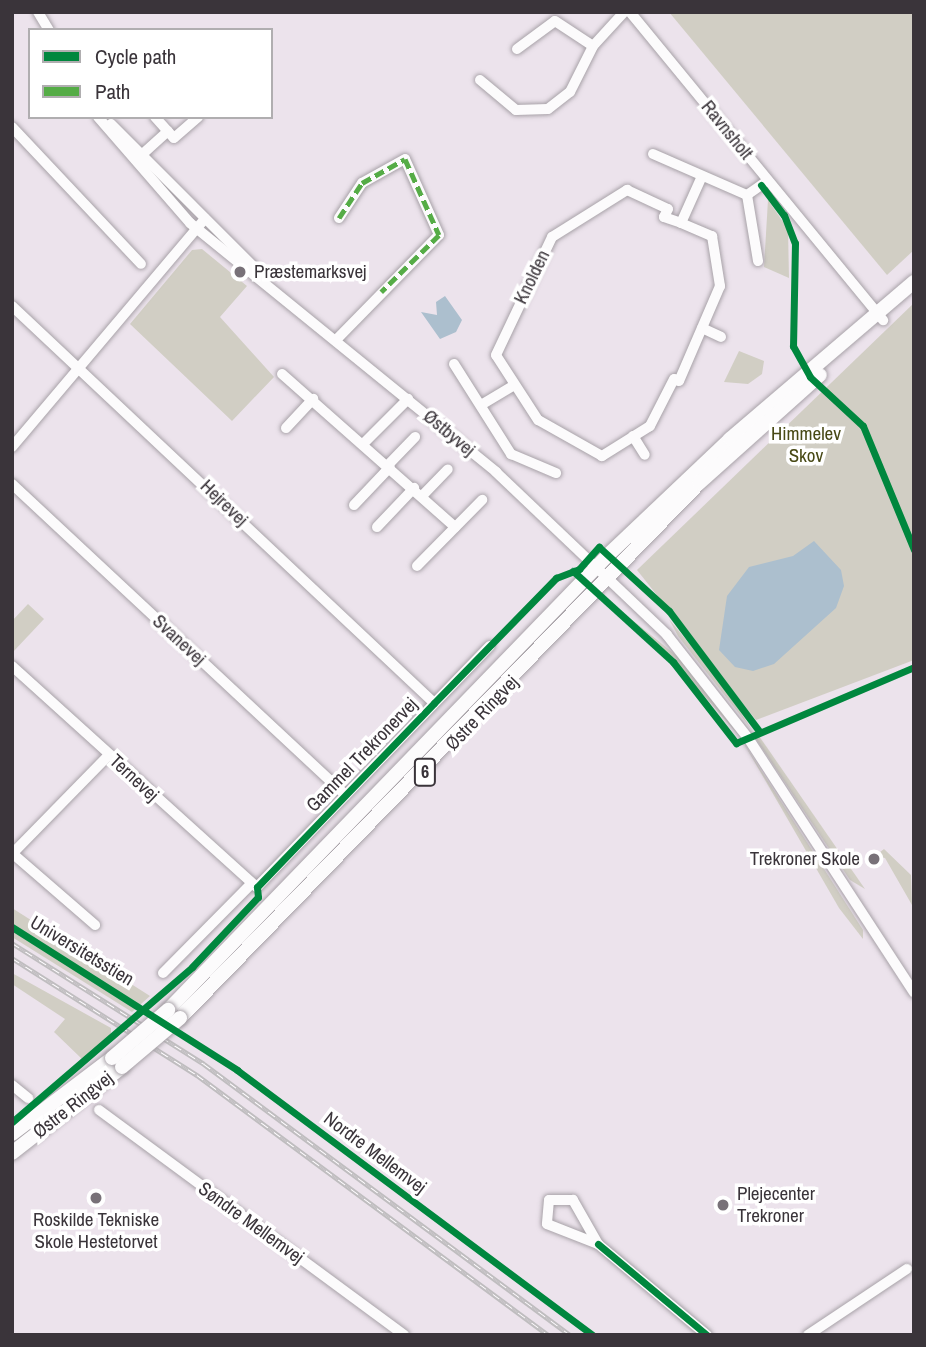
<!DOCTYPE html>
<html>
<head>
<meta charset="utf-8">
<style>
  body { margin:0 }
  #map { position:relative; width:926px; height:1347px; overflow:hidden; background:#ece3ec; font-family:"Archivo Narrow",sans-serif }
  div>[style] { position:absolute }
  .green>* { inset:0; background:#d1cec4 }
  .water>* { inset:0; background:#acbfce }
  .roads { filter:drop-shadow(0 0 2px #a8a2a8) drop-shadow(0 0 2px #a8a2a8) }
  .minor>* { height:10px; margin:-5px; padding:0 5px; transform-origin:5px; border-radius:5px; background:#fcfbfc }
  .major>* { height:14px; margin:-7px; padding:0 7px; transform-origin:7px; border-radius:7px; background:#fcfbfc }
  .rail>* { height:5px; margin-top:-2.5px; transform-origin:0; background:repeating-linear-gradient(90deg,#fff 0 8px,#bfbdbf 0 16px); box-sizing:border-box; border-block:2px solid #bfbdbf }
  .bridges { filter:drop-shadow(0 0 2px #a8a2a8) drop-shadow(0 0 2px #a8a2a8) }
  .major-bridge>* { height:14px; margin:-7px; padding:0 7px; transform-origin:7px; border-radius:7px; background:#fcfbfc }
  .quiet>* { height:5px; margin-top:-2.5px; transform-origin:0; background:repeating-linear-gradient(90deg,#55ac46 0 10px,transparent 0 15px) }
  .cycleway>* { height:7px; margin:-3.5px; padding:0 3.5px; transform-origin:3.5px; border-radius:3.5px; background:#00873e }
  .dots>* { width:19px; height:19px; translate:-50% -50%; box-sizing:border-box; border:4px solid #fff; border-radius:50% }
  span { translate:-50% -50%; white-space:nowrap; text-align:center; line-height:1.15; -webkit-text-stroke:7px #fff; paint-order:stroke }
  .shield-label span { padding:2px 5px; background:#fff; border:2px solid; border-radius:5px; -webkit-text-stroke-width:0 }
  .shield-label { font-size:18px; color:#3a343a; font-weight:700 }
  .street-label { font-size:19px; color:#3a343a }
  .poi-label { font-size:19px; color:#3a343a }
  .left { translate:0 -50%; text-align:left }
  .right { translate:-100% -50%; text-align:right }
  .park-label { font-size:19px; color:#484915 }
  .frame { position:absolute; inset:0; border:14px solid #3a343a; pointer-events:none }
  .legend { position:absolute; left:28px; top:28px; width:245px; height:91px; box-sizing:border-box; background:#fff; border:2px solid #b0aeb0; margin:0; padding:9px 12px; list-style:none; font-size:21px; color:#3a343a }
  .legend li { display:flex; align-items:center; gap:14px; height:35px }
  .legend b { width:35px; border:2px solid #b0aeb0 }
</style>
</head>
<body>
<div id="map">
  <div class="green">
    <i style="clip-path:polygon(669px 12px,914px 12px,914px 250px,887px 275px)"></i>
    <i style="clip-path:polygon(768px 200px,788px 229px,789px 278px,764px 267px)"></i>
    <i style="clip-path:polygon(202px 249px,247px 286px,220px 317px,274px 377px,232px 421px,130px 324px,192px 250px)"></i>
    <i style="clip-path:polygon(914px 303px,914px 660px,756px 720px,637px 570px)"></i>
    <i style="clip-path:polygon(739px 351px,764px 361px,762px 374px,748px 384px,724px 382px)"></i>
    <i style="clip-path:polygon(28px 604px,44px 619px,13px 652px,12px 621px)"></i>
    <i style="clip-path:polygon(620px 610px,678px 657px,741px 738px,666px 652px)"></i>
    <i style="clip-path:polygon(669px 619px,723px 685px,752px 730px,678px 636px)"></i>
    <i style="clip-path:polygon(754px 736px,759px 736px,865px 889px,850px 880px)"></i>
    <i style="clip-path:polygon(743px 742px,863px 930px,863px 939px,839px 908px)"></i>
    <i style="clip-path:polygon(884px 849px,911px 875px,912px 905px,885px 858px,875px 856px)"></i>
    <i style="clip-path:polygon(12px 908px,150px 996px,132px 1012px,12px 937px)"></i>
    <i style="clip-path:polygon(12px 973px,111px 1028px,111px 1036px,82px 1059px,54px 1032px,65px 1019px,12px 984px)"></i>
  </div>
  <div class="water">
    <i style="clip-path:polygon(445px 296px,462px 320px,456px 332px,440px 339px,421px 312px,437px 315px,436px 302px)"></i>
    <i style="clip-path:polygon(814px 541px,841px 570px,844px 586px,836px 608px,774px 664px,753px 671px,735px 667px,719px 650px,727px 596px,749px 567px,793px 556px)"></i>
  </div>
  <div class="roads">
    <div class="minor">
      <i style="left:38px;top:12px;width:21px;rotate:59deg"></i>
      <i style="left:630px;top:12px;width:399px;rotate:50.6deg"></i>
      <i style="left:517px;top:49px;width:47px;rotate:-36.4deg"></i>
      <i style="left:555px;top:21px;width:45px;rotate:33.3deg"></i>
      <i style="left:480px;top:80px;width:47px;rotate:39.8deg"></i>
      <i style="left:516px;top:110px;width:32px;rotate:-2deg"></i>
      <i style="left:548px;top:109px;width:28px;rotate:-38deg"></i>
      <i style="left:570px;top:92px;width:51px;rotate:-63.4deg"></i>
      <i style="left:593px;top:46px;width:46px;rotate:-47.6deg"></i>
      <i style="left:98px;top:117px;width:140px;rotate:49deg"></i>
      <i style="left:190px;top:223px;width:395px;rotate:39.1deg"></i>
      <i style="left:496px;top:472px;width:236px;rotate:43.6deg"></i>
      <i style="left:667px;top:635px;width:131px;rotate:51.8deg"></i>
      <i style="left:748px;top:738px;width:304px;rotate:56.9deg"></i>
      <i style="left:155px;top:117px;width:28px;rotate:48deg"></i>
      <i style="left:174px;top:138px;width:32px;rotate:-41deg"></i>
      <i style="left:111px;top:124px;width:211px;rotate:45deg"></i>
      <i style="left:12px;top:127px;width:188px;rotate:46.7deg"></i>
      <i style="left:653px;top:154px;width:103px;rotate:23.6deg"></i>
      <i style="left:747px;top:195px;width:67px;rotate:80.5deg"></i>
      <i style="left:136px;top:160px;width:43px;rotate:-42.2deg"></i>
      <i style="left:747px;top:195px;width:24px;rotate:-35deg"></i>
      <i style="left:681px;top:223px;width:34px;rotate:23deg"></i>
      <i style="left:712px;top:236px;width:51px;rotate:80.9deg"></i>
      <i style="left:720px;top:286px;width:103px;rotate:113.3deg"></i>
      <i style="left:679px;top:381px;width:5px;rotate:-158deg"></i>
      <i style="left:674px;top:379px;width:53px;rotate:117.1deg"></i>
      <i style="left:650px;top:426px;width:57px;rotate:148deg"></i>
      <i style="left:602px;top:456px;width:73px;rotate:-150.6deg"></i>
      <i style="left:538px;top:420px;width:77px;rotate:-122.9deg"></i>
      <i style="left:496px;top:355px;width:131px;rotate:-64.6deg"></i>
      <i style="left:552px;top:237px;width:89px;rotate:-32.1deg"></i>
      <i style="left:627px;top:190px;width:45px;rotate:24.9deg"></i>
      <i style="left:668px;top:209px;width:9px;rotate:117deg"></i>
      <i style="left:664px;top:217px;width:18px;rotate:19deg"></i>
      <i style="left:681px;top:223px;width:51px;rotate:-65.9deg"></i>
      <i style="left:12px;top:306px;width:579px;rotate:43.25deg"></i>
      <i style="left:702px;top:328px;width:21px;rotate:25deg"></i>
      <i style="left:336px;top:340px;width:147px;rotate:-45.6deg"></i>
      <i style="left:439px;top:235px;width:83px;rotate:-114.1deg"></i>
      <i style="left:405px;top:159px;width:49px;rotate:150.8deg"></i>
      <i style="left:362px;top:183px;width:42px;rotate:123.3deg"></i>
      <i style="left:454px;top:364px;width:107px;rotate:57.7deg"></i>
      <i style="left:511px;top:454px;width:49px;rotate:22.9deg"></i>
      <i style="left:282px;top:374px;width:231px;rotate:41.5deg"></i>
      <i style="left:481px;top:405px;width:39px;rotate:-31deg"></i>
      <i style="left:286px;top:428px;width:40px;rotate:-47deg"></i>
      <i style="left:633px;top:436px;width:22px;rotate:58deg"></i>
      <i style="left:365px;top:442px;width:61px;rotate:-45deg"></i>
      <i style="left:12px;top:447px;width:299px;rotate:-49.8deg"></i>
      <i style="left:388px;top:465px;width:39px;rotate:-46deg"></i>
      <i style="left:12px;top:484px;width:456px;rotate:43deg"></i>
      <i style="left:422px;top:496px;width:37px;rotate:-46deg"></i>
      <i style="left:354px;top:505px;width:52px;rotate:-46.5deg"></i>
      <i style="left:377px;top:527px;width:54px;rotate:-46.5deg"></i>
      <i style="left:417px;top:566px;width:93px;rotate:-45.4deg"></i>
      <i style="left:12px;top:666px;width:330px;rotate:42.1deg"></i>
      <i style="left:257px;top:887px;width:335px;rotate:-46deg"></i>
      <i style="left:12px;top:853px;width:110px;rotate:40.9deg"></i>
      <i style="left:13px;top:853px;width:137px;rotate:-45.6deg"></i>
      <i style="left:163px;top:973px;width:124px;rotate:-45.3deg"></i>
      <i style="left:12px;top:1085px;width:21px;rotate:39deg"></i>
      <i style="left:99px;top:1110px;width:379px;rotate:36.4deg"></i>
      <i style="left:598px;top:1244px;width:51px;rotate:-119.6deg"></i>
      <i style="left:573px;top:1200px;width:24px;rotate:180deg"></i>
      <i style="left:549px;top:1200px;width:24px;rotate:95deg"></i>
      <i style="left:547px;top:1224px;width:55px;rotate:21.4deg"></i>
      <i style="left:598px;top:1244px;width:142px;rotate:39.9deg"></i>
      <i style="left:808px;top:1335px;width:119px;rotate:-33.7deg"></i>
    </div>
    <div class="major">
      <i style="left:168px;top:1010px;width:634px;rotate:-45.96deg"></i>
      <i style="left:609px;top:554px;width:167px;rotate:-43.5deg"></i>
      <i style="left:730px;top:439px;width:242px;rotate:-40.5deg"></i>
      <i style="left:180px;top:1018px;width:745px;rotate:-45.87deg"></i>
      <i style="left:699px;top:483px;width:162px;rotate:-41.8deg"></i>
      <i style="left:12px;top:1134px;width:126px;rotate:-37.2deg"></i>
      <i style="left:12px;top:1153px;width:140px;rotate:-38deg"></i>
    </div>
  </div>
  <div class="rail">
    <i style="left:12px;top:943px;width:227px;rotate:32.2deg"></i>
    <i style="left:204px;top:1064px;width:455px;rotate:36.5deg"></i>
    <i style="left:12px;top:958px;width:219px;rotate:32.3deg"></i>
    <i style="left:197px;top:1075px;width:437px;rotate:36.5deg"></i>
  </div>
  <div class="bridges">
    <div class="major-bridge">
      <i style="left:112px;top:1058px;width:74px;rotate:-40.6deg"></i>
      <i style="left:122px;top:1067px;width:76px;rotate:-40.2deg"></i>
    </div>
  </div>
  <div class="quiet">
    <i style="left:339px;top:218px;width:42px;rotate:-56.7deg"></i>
    <i style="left:362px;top:183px;width:49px;rotate:-29.2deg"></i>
    <i style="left:405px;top:159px;width:83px;rotate:65.9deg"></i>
    <i style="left:439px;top:235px;width:81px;rotate:135.5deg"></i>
  </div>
  <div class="cycleway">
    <i style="left:761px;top:185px;width:38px;rotate:53deg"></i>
    <i style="left:784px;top:215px;width:30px;rotate:69deg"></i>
    <i style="left:795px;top:243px;width:103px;rotate:91.1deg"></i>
    <i style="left:793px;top:346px;width:35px;rotate:61deg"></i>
    <i style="left:810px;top:377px;width:72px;rotate:42.8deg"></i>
    <i style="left:863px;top:426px;width:134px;rotate:67.6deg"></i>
    <i style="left:573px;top:571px;width:135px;rotate:42.3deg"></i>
    <i style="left:673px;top:662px;width:103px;rotate:52.1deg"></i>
    <i style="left:736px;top:743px;width:194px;rotate:-23.1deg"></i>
    <i style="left:12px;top:927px;width:267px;rotate:32.4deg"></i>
    <i style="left:237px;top:1070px;width:443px;rotate:36.7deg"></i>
    <i style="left:12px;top:1122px;width:238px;rotate:-40.7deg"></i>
    <i style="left:192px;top:967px;width:96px;rotate:-46.7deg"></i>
    <i style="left:258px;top:897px;width:10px;rotate:-96deg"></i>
    <i style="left:257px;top:887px;width:255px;rotate:-46.1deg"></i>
    <i style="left:434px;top:703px;width:175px;rotate:-45.7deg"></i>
    <i style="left:556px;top:578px;width:25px;rotate:-21deg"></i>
    <i style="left:579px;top:569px;width:30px;rotate:-48deg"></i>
    <i style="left:599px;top:547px;width:95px;rotate:42.4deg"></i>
    <i style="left:669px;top:611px;width:151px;rotate:53.1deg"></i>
    <i style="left:598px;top:1244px;width:142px;rotate:39.9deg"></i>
  </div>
  <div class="dots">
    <i style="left:240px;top:272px;background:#787178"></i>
    <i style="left:874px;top:859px;background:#787178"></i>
    <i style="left:96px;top:1198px;background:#787178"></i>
    <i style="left:723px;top:1205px;background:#787178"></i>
  </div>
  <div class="shield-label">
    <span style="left:425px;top:772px">6</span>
  </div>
  <div class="street-label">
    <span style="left:727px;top:130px;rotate:51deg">Ravnsholt</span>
    <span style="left:532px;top:277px;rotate:-64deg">Knolden</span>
    <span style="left:449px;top:433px;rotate:40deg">Østbyvej</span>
    <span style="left:224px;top:503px;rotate:44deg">Hejrevej</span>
    <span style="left:179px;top:640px;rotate:43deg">Svanevej</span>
    <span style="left:482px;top:713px;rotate:-46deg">Østre Ringvej</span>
    <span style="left:362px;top:755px;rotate:-46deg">Gammel Trekronervej</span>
    <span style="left:134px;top:778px;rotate:43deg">Ternevej</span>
    <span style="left:82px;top:951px;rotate:31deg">Universitetsstien</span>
    <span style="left:73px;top:1105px;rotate:-38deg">Østre Ringvej</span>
    <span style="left:375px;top:1153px;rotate:37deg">Nordre Mellemvej</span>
    <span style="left:251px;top:1223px;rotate:36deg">Søndre Mellemvej</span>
  </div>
  <div class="poi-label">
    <span class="left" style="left:254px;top:272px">Præstemarksvej</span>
    <span class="right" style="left:860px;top:859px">Trekroner Skole</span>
    <span class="left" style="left:737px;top:1205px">Plejecenter<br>Trekroner</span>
    <span style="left:96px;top:1231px">Roskilde Tekniske<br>Skole Hestetorvet</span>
  </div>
  <div class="park-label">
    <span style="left:806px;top:445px">Himmelev<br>Skov</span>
  </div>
  <div class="frame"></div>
  <ul class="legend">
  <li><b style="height:9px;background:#00873e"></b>Cycle path</li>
  <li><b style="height:9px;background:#55ac46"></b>Path</li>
  </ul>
</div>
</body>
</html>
